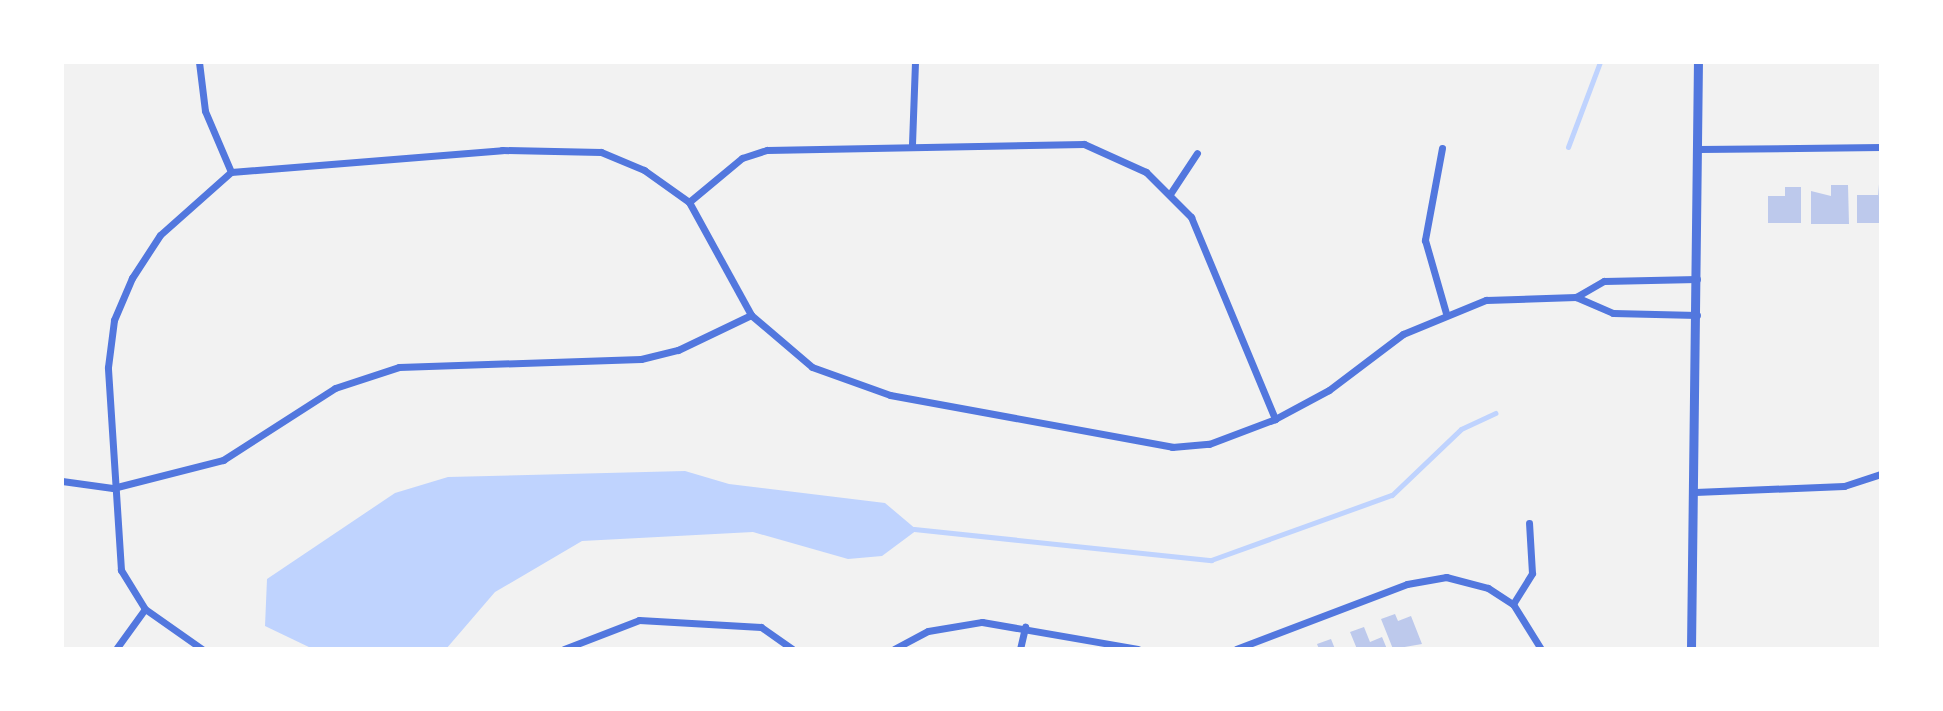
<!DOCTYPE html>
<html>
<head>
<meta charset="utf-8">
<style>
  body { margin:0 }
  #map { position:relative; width:1943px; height:711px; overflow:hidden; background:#f2f2f2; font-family:"Exo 2",sans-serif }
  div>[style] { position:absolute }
  .water>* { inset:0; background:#bfd3fe }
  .stream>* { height:5px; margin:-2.5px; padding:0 2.5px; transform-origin:2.5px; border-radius:2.5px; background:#bfd3fe }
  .building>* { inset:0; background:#bdc9ec }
  .minor>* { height:7px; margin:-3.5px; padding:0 3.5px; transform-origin:3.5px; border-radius:3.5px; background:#5277de }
  .tertiary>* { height:9px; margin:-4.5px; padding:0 4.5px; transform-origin:4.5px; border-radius:4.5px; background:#5277de }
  span { translate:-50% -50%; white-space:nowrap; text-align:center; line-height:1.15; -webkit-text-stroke:8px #fff; paint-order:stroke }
  .frame { position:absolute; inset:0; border:64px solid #fff; pointer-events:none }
</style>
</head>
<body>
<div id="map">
  <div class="water">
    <i style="clip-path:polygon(685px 471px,729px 484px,885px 503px,917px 530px,882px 556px,848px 559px,753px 532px,582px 541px,495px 592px,446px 649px,313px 649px,265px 626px,267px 579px,395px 493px,448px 477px)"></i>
  </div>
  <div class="stream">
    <i style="left:1568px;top:147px;width:91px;rotate:-69.4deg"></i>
    <i style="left:914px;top:529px;width:299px;rotate:6deg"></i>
    <i style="left:1211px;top:560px;width:192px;rotate:-19.8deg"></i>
    <i style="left:1392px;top:495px;width:95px;rotate:-43.7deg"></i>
    <i style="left:1461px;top:429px;width:38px;rotate:-25deg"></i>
  </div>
  <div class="building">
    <i style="clip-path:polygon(1878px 184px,1881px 223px,1857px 223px,1857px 195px,1878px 195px)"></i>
    <i style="clip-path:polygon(1831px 185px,1848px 185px,1849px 224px,1811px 224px,1811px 191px,1831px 196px)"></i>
    <i style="clip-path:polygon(1785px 187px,1801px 187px,1801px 223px,1768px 223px,1768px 196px,1785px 196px)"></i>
    <i style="clip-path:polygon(1395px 614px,1398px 621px,1411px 616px,1422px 644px,1393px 649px,1381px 619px)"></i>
    <i style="clip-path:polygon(1364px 627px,1370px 642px,1382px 637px,1387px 649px,1357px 649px,1350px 632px)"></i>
    <i style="clip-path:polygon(1331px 639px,1335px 649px,1319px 649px,1317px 644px)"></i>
  </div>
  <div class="minor">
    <i style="left:199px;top:62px;width:49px;rotate:83deg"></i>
    <i style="left:205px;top:111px;width:66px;rotate:66.9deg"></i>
    <i style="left:912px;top:144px;width:82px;rotate:-87.9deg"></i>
    <i style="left:1442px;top:148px;width:94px;rotate:100.5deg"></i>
    <i style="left:1425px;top:240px;width:76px;rotate:74deg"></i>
    <i style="left:1699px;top:149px;width:182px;rotate:-0.6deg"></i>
    <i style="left:1170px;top:194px;width:49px;rotate:-56.6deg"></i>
    <i style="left:689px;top:202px;width:69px;rotate:-39.7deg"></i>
    <i style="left:742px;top:158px;width:26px;rotate:-18deg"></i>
    <i style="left:767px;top:150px;width:317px;rotate:-1.1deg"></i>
    <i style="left:1084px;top:144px;width:68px;rotate:24.3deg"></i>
    <i style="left:1146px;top:172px;width:64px;rotate:45deg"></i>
    <i style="left:1191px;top:217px;width:219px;rotate:67.4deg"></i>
    <i style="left:1576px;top:297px;width:32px;rotate:-30deg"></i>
    <i style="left:1604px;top:281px;width:93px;rotate:-1.2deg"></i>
    <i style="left:62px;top:481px;width:51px;rotate:7.8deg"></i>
    <i style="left:113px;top:488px;width:114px;rotate:-14.3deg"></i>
    <i style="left:223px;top:460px;width:133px;rotate:-32.7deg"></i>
    <i style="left:335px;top:388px;width:67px;rotate:-18.2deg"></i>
    <i style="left:399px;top:367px;width:242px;rotate:-1.9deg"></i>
    <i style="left:641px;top:359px;width:38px;rotate:-14deg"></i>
    <i style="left:678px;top:350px;width:81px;rotate:-25.6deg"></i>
    <i style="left:1695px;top:492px;width:149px;rotate:-2.3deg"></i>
    <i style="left:1844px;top:486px;width:39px;rotate:-18deg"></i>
    <i style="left:1513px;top:604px;width:36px;rotate:-58deg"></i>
    <i style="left:1532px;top:573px;width:50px;rotate:-93.4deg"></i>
    <i style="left:116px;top:649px;width:49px;rotate:-54.1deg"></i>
    <i style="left:202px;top:649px;width:70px;rotate:-144.9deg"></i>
    <i style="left:145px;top:609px;width:46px;rotate:-121.6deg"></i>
    <i style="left:121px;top:570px;width:203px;rotate:-93.7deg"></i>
    <i style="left:108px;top:367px;width:47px;rotate:-82.7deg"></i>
    <i style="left:114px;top:320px;width:46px;rotate:-66.8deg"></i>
    <i style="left:132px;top:278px;width:51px;rotate:-56.9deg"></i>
    <i style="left:160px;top:235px;width:95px;rotate:-41.6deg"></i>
    <i style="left:231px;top:172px;width:272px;rotate:-4.6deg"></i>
    <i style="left:502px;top:150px;width:99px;rotate:1.2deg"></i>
    <i style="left:601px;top:152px;width:47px;rotate:22.7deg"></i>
    <i style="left:644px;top:170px;width:55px;rotate:35.4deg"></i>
    <i style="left:689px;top:202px;width:129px;rotate:61.2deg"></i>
    <i style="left:751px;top:315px;width:80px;rotate:40.4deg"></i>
    <i style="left:812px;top:367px;width:83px;rotate:19.7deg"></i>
    <i style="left:890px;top:395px;width:287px;rotate:10.4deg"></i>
    <i style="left:1172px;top:447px;width:37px;rotate:-5deg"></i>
    <i style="left:1209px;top:444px;width:71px;rotate:-20.7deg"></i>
    <i style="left:1275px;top:419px;width:61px;rotate:-28.2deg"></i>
    <i style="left:1329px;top:390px;width:93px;rotate:-37.1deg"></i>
    <i style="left:1403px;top:334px;width:90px;rotate:-22.3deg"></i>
    <i style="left:1486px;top:300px;width:90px;rotate:-1.9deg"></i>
    <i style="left:1576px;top:297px;width:40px;rotate:23.4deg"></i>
    <i style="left:1613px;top:313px;width:84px;rotate:1.4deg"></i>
    <i style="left:564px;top:649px;width:80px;rotate:-21.1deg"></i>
    <i style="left:639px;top:620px;width:122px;rotate:3.3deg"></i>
    <i style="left:761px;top:627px;width:38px;rotate:35deg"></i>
    <i style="left:894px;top:649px;width:38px;rotate:-28deg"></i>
    <i style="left:928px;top:631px;width:55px;rotate:-9.5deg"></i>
    <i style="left:982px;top:622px;width:158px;rotate:9.8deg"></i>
    <i style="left:1020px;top:649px;width:23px;rotate:-77deg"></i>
    <i style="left:1236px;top:649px;width:183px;rotate:-20.8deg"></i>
    <i style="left:1407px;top:584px;width:40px;rotate:-10deg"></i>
    <i style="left:1446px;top:577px;width:43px;rotate:14.7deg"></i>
    <i style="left:1488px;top:588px;width:30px;rotate:33deg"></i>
    <i style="left:1513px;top:604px;width:53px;rotate:58.1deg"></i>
  </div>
  <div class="tertiary">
    <i style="left:1691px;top:649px;width:587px;rotate:-89.32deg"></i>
  </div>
  <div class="frame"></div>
</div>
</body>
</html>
